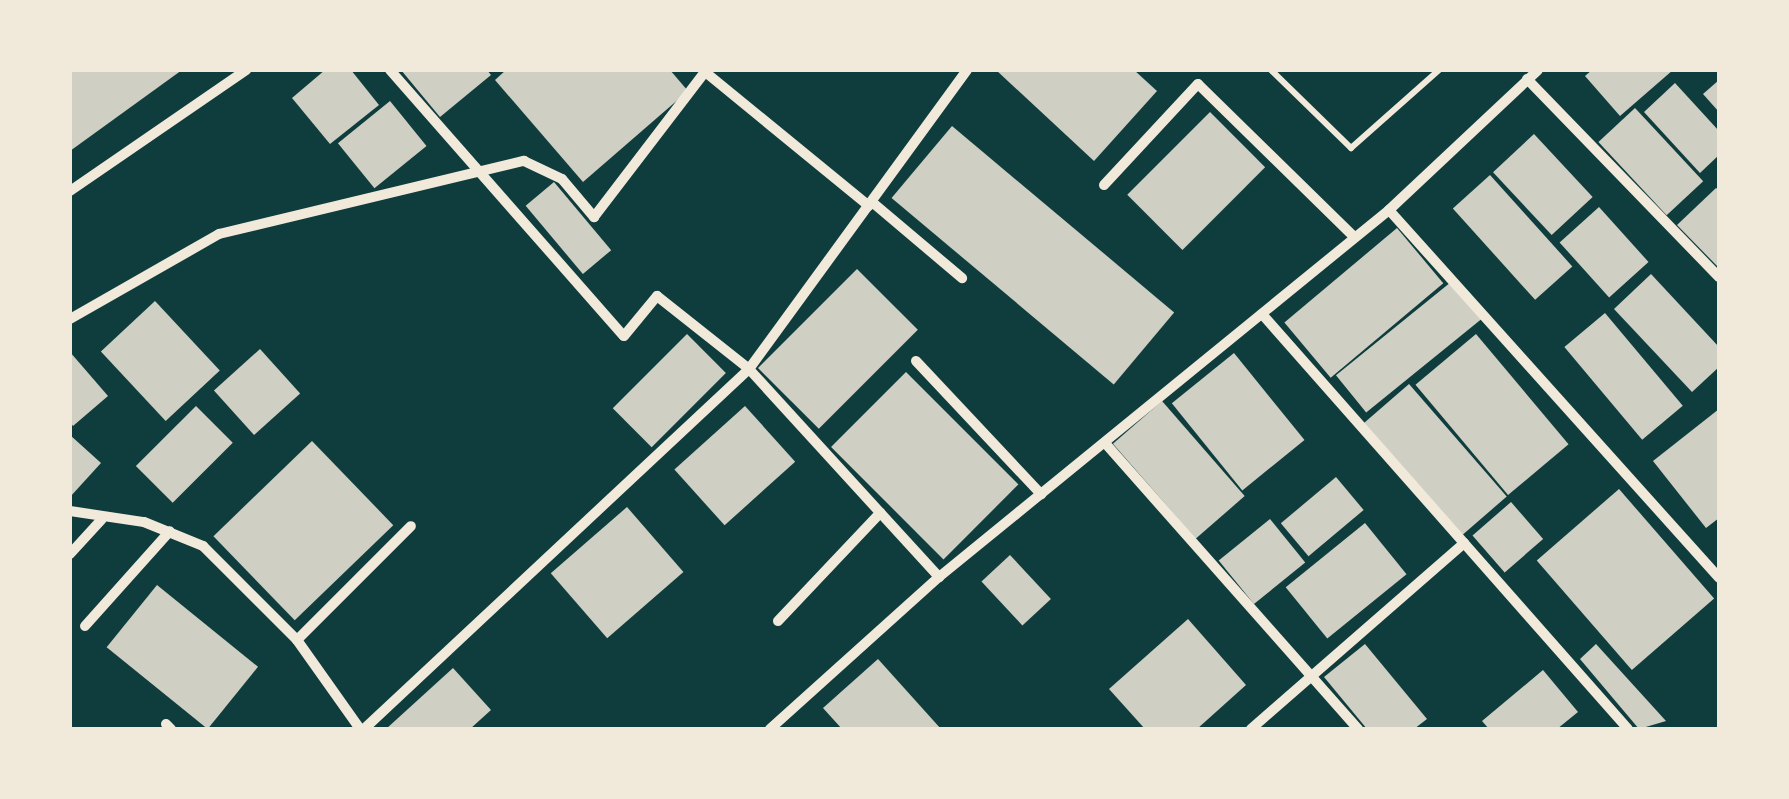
<!DOCTYPE html>
<html>
<head>
<meta charset="utf-8">
<style>
  body { margin:0 }
  #map { position:relative; width:1789px; height:799px; overflow:hidden; background:#0f3d3e; font-family:Jost,sans-serif }
  div>[style] { position:absolute }
  .building>* { inset:0; background:#cfcfc3; transform-origin:0 0 }
  .path>* { height:6px; margin:-3px; padding:0 3px; transform-origin:3px; border-radius:3px; background:#f1e9da }
  .minor>* { height:10px; margin:-5px; padding:0 5px; transform-origin:5px; border-radius:5px; background:#f1e9da }
  span { translate:-50% -50%; white-space:nowrap; text-align:center; line-height:1.15; -webkit-text-stroke:9px #f1e9da; paint-order:stroke }
  .frame { position:absolute; inset:0; border:72px solid #f1e9da; pointer-events:none }
</style>
</head>
<body>
<div id="map">
  <div class="building">
    <i style="clip-path:polygon(70px 70px,182px 70px,70px 151px)"></i>
    <i style="clip-path:polygon(325px 70px,351px 70px,379px 105px,330px 144px,292px 98px)"></i>
    <i style="clip-path:polygon(401px 70px,487px 70px,491px 75px,440px 117px)"></i>
    <i style="clip-path:polygon(506px 70px,670px 70px,688px 91px,583px 182px,495px 80px)"></i>
    <i style="clip-path:polygon(996px 70px,1134px 70px,1157px 91px,1094px 161px)"></i>
    <i style="clip-path:polygon(1592px 70px,1673px 70px,1620px 116px,1585px 76px)"></i>
    <i style="clip-path:polygon(1719px 80px,1719px 112px,1703px 94px)"></i>
    <i style="clip-path:polygon(1675px 83px,1719px 131px,1719px 155px,1700px 173px,1644px 112px)"></i>
    <i style="left:390px;top:101px;width:58px;height:67px;rotate:51deg"></i>
    <i style="left:1635px;top:108px;width:100px;height:50px;rotate:47deg"></i>
    <i style="left:1210px;top:112px;width:78px;height:117px;rotate:45deg"></i>
    <i style="left:952px;top:126px;width:290px;height:94px;rotate:40deg"></i>
    <i style="left:1534px;top:134px;width:86px;height:56px;rotate:47deg"></i>
    <i style="left:1490px;top:175px;width:123px;height:50px;rotate:48deg"></i>
    <i style="left:554px;top:182px;width:89px;height:37px;rotate:50deg"></i>
    <i style="clip-path:polygon(1716px 188px,1719px 190px,1719px 268px,1677px 225px)"></i>
    <i style="left:1599px;top:207px;width:74px;height:53px;rotate:48deg"></i>
    <i style="left:1397px;top:228px;width:72px;height:147px;rotate:50deg"></i>
    <i style="left:857px;top:269px;width:86px;height:140px;rotate:45deg"></i>
    <i style="clip-path:polygon(1651px 274px,1719px 347px,1719px 367px,1692px 392px,1614px 309px)"></i>
    <i style="left:1451px;top:282px;width:48px;height:148px;rotate:51deg"></i>
    <i style="left:155px;top:301px;width:95px;height:74px;rotate:47deg"></i>
    <i style="left:1605px;top:313px;width:121px;height:53px;rotate:50deg"></i>
    <i style="left:687px;top:334px;width:55px;height:105px;rotate:45deg"></i>
    <i style="left:1476px;top:334px;width:144px;height:79px;rotate:50deg"></i>
    <i style="left:260px;top:349px;width:60px;height:62px;rotate:48deg"></i>
    <i style="clip-path:polygon(70px 352px,108px 396px,73px 426px,70px 422px)"></i>
    <i style="left:1234px;top:353px;width:112px;height:80px;rotate:51deg"></i>
    <i style="left:906px;top:372px;width:159px;height:106px;rotate:45deg"></i>
    <i style="left:1409px;top:384px;width:149px;height:60px;rotate:49deg"></i>
    <i style="left:1162px;top:401px;width:126px;height:65px;rotate:49deg"></i>
    <i style="left:196px;top:406px;width:52px;height:85px;rotate:45deg"></i>
    <i style="left:745px;top:406px;width:75px;height:95px;rotate:48deg"></i>
    <i style="clip-path:polygon(1719px 409px,1719px 518px,1706px 528px,1653px 461px)"></i>
    <i style="clip-path:polygon(70px 435px,101px 463px,70px 497px)"></i>
    <i style="left:312px;top:441px;width:117px;height:137px;rotate:46deg"></i>
    <i style="left:1336px;top:477px;width:43px;height:72px;rotate:50deg"></i>
    <i style="left:1619px;top:489px;width:145px;height:109px;rotate:49deg"></i>
    <i style="left:1511px;top:502px;width:49px;height:51px;rotate:49deg"></i>
    <i style="left:627px;top:507px;width:86px;height:101px;rotate:49deg"></i>
    <i style="left:1270px;top:519px;width:56px;height:66px;rotate:51deg"></i>
    <i style="left:1365px;top:523px;width:66px;height:102px;rotate:51deg"></i>
    <i style="left:1010px;top:555px;width:60px;height:39px;rotate:47deg"></i>
    <i style="left:157px;top:585px;width:130px;height:80px;rotate:39deg"></i>
    <i style="clip-path:polygon(1188px 619px,1246px 685px,1197px 729px,1145px 729px,1109px 689px)"></i>
    <i style="clip-path:polygon(1365px 644px,1427px 719px,1414px 729px,1367px 729px,1324px 677px)"></i>
    <i style="clip-path:polygon(1596px 644px,1666px 721px,1639px 729px,1580px 659px)"></i>
    <i style="clip-path:polygon(878px 659px,941px 729px,842px 729px,823px 708px)"></i>
    <i style="clip-path:polygon(453px 668px,491px 710px,470px 729px,386px 729px)"></i>
    <i style="clip-path:polygon(1543px 670px,1578px 712px,1557px 729px,1489px 729px,1482px 721px)"></i>
  </div>
  <div class="path">
    <i style="left:1271px;top:70px;width:112px;rotate:44.3deg"></i>
    <i style="left:1351px;top:148px;width:118px;rotate:-41.6deg"></i>
  </div>
  <div class="minor">
    <i style="left:390px;top:70px;width:354px;rotate:48.7deg"></i>
    <i style="left:624px;top:336px;width:52px;rotate:-50.5deg"></i>
    <i style="left:657px;top:296px;width:117px;rotate:38.4deg"></i>
    <i style="left:749px;top:369px;width:282px;rotate:47.6deg"></i>
    <i style="left:704px;top:71px;width:213px;rotate:39.3deg"></i>
    <i style="left:1527px;top:79px;width:276px;rotate:45.9deg"></i>
    <i style="left:1104px;top:185px;width:138px;rotate:-47.1deg"></i>
    <i style="left:1198px;top:84px;width:216px;rotate:44.4deg"></i>
    <i style="left:70px;top:191px;width:214px;rotate:-34.5deg"></i>
    <i style="left:872px;top:202px;width:118px;rotate:40.2deg"></i>
    <i style="left:1389px;top:210px;width:494px;rotate:48.1deg"></i>
    <i style="left:1262px;top:314px;width:553px;rotate:48.59deg"></i>
    <i style="left:70px;top:319px;width:172px;rotate:-29.7deg"></i>
    <i style="left:219px;top:234px;width:314px;rotate:-13.5deg"></i>
    <i style="left:524px;top:161px;width:42px;rotate:25.3deg"></i>
    <i style="left:562px;top:179px;width:50px;rotate:49.9deg"></i>
    <i style="left:594px;top:217px;width:183px;rotate:-52.6deg"></i>
    <i style="left:916px;top:361px;width:183px;rotate:46.8deg"></i>
    <i style="left:1105px;top:443px;width:382px;rotate:48.5deg"></i>
    <i style="left:70px;top:511px;width:75px;rotate:8.5deg"></i>
    <i style="left:144px;top:522px;width:64px;rotate:22.1deg"></i>
    <i style="left:203px;top:546px;width:133px;rotate:45deg"></i>
    <i style="left:297px;top:640px;width:109px;rotate:54.7deg"></i>
    <i style="left:70px;top:554px;width:47px;rotate:-47.6deg"></i>
    <i style="left:778px;top:621px;width:149px;rotate:-46.6deg"></i>
    <i style="left:85px;top:626px;width:127px;rotate:-48.2deg"></i>
    <i style="left:297px;top:640px;width:161px;rotate:-45deg"></i>
    <i style="left:166px;top:724px;width:7px;rotate:45deg"></i>
    <i style="left:364px;top:729px;width:527px;rotate:-43.08deg"></i>
    <i style="left:749px;top:369px;width:370px;rotate:-53.9deg"></i>
    <i style="left:770px;top:729px;width:227px;rotate:-42deg"></i>
    <i style="left:939px;top:577px;width:581px;rotate:-39.2deg"></i>
    <i style="left:1389px;top:210px;width:204px;rotate:-43.2deg"></i>
    <i style="left:1251px;top:729px;width:283px;rotate:-41.1deg"></i>
  </div>
  <div class="frame"></div>
</div>
</body>
</html>
